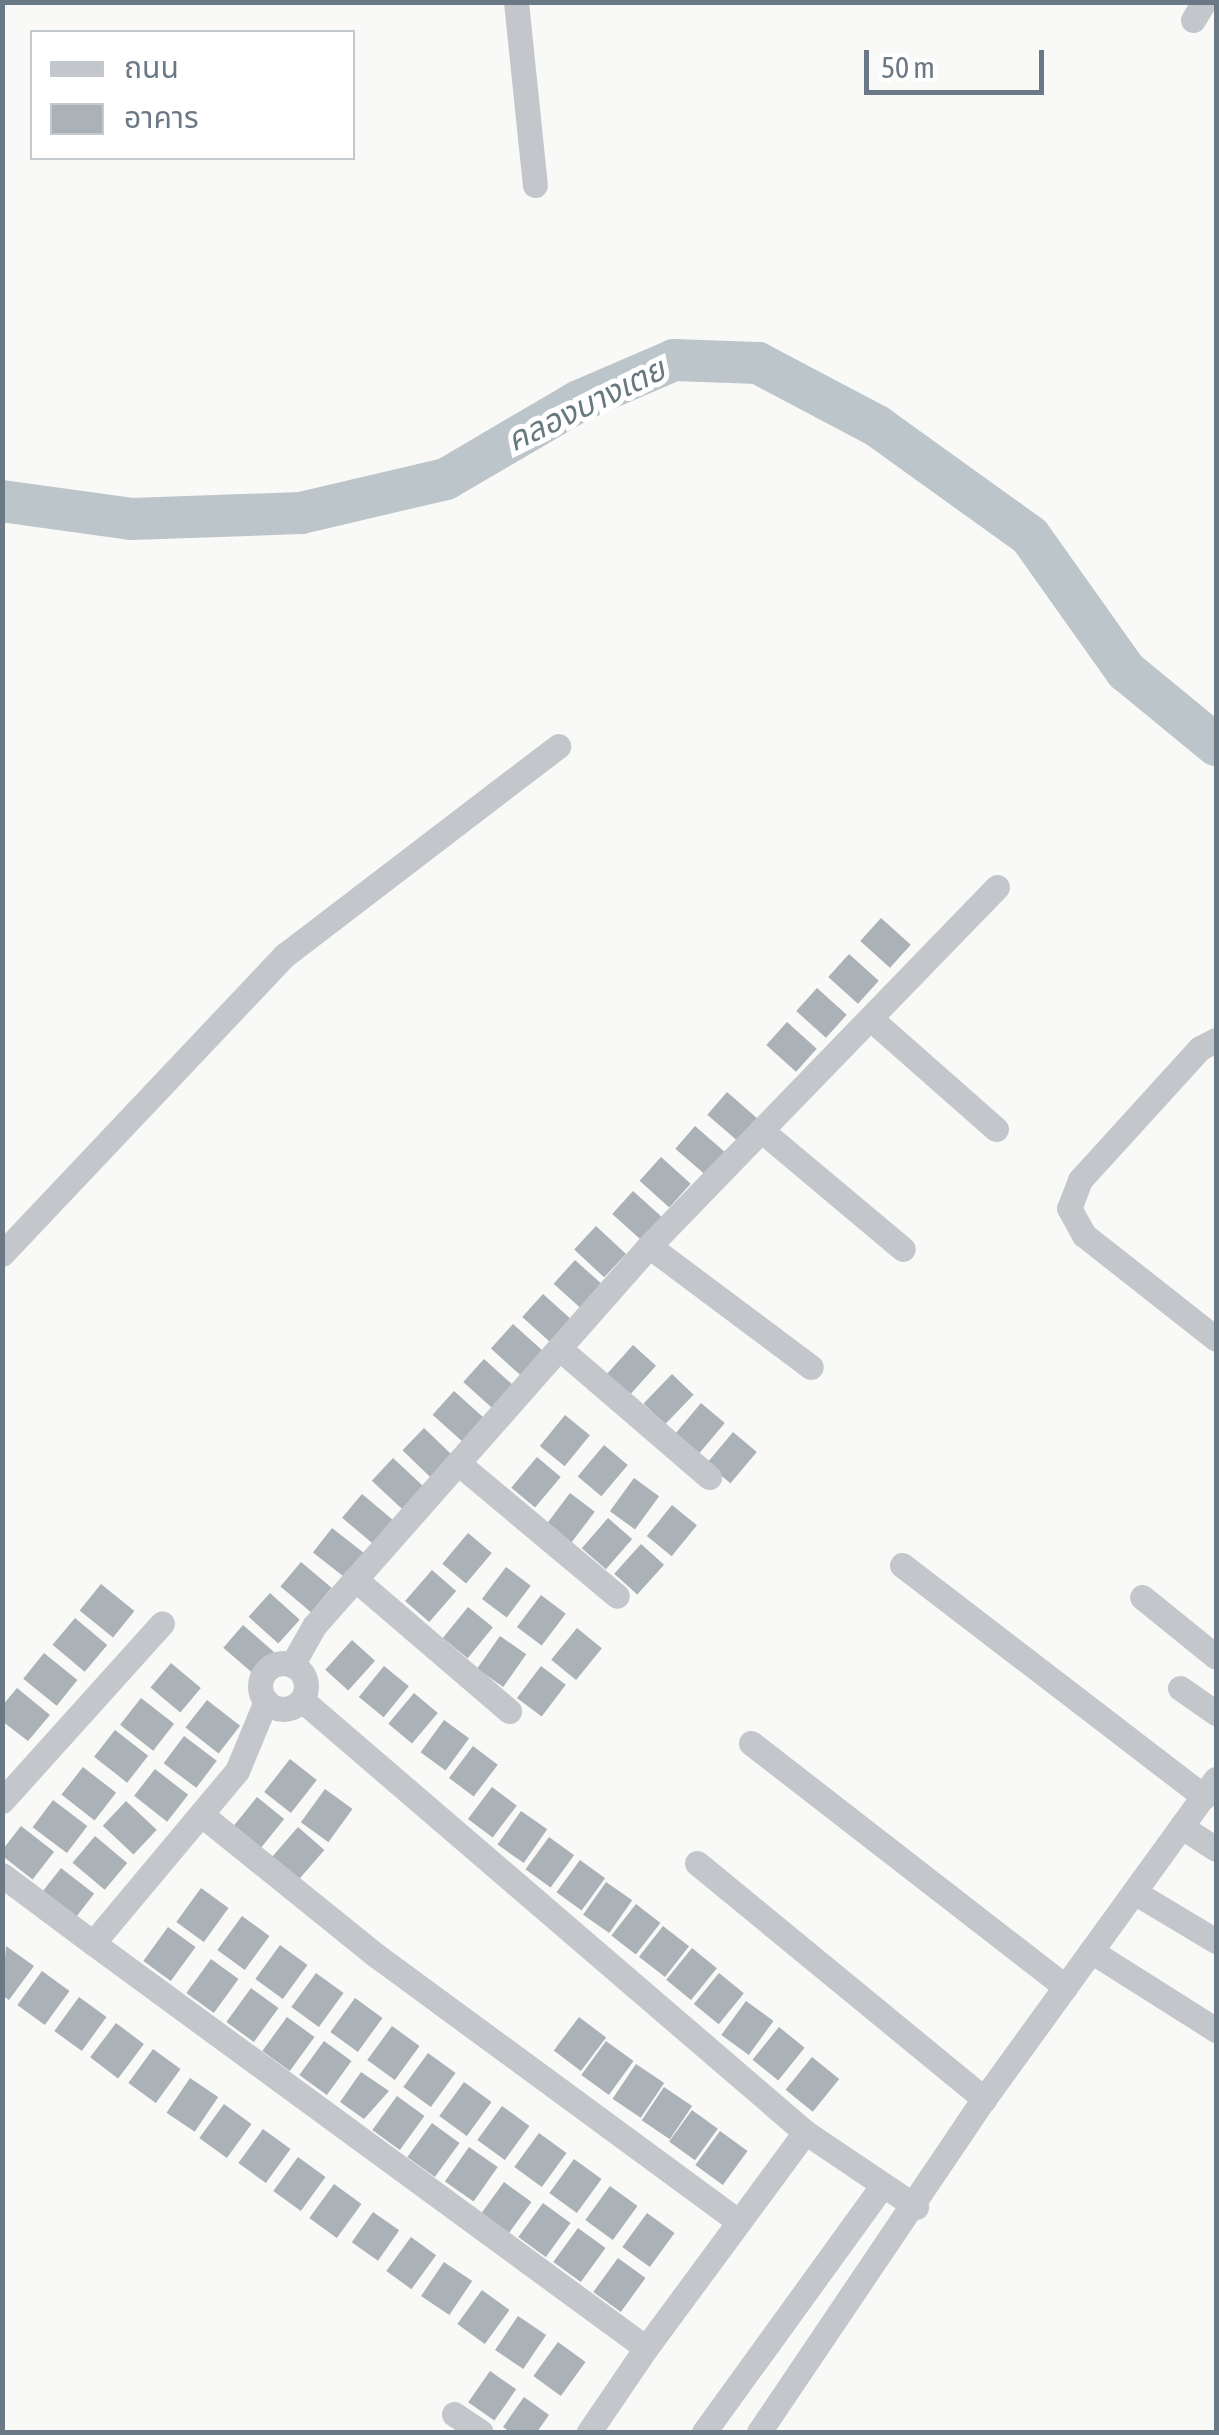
<!DOCTYPE html>
<html>
<head>
<meta charset="utf-8">
<style>
  body { margin:0 }
  #map { position:relative; width:1219px; height:2435px; overflow:hidden; background:#f9f9f7; font-family:"Asap Condensed","Noto Sans Thai",sans-serif }
  div>[style] { position:absolute }
  .river>* { height:42px; margin:-21px; padding:0 21px; transform-origin:21px; border-radius:21px; background:#bcc5c9 }
  .building>* { inset:0; background:#aab1b7; transform-origin:0 0 }
  .minor>* { height:25px; margin:-12.5px; padding:0 12.5px; transform-origin:12.5px; border-radius:12.5px; background:#c3c6ca }
  .minor>.ring { margin:-12.5px; padding:0; box-sizing:content-box; background:none; border:25px solid #c3c6ca; border-radius:50% }
  span { translate:-50% -50%; white-space:nowrap; text-align:center; line-height:1.15; -webkit-text-stroke:10px #fff; paint-order:stroke }
  .water-label { font-size:32px; color:#67787f; font-style:italic }
  .frame { position:absolute; inset:0; border:5px solid #6b7885; pointer-events:none }
  .legend { position:absolute; left:30px; top:30px; width:325px; height:130px; box-sizing:border-box; background:#fff; border:2px solid #c4c9ce; margin:0; padding:12px 18px; list-style:none; font-size:30px; color:#6b7885 }
  .legend li { display:flex; align-items:center; gap:20px; height:50px }
  .legend b { width:50px; border:2px solid #c4c9ce }
  .scale { position:absolute; left:864px; top:50px; width:180px; height:45px; box-sizing:border-box; border:5px solid #6b7885; border-top:0; padding-left:12px; font-size:30px; line-height:35px; white-space:nowrap; color:#6b7885; -webkit-text-stroke:8px #fff; paint-order:stroke }
</style>
</head>
<body>
<div id="map">
  <div class="river">
    <i style="left:2px;top:501px;width:130px;rotate:7.9deg"></i>
    <i style="left:131px;top:519px;width:170px;rotate:-2deg"></i>
    <i style="left:301px;top:513px;width:149px;rotate:-13.2deg"></i>
    <i style="left:446px;top:479px;width:154px;rotate:-30.4deg"></i>
    <i style="left:579px;top:401px;width:103px;rotate:-23.3deg"></i>
    <i style="left:674px;top:360px;width:84px;rotate:2deg"></i>
    <i style="left:758px;top:363px;width:135px;rotate:27.9deg"></i>
    <i style="left:877px;top:426px;width:188px;rotate:35.7deg"></i>
    <i style="left:1030px;top:536px;width:166px;rotate:54.6deg"></i>
    <i style="left:1126px;top:671px;width:117px;rotate:39.4deg"></i>
  </div>
  <div class="building">
    <i style="left:881px;top:918px;width:40px;height:31px;rotate:42deg"></i>
    <i style="left:849px;top:954px;width:40px;height:31px;rotate:42deg"></i>
    <i style="left:817px;top:988px;width:40px;height:31px;rotate:42deg"></i>
    <i style="left:787px;top:1022px;width:40px;height:31px;rotate:42deg"></i>
    <i style="left:727px;top:1092px;width:41px;height:30px;rotate:41deg"></i>
    <i style="left:695px;top:1126px;width:41px;height:30px;rotate:41deg"></i>
    <i style="left:661px;top:1157px;width:40px;height:32px;rotate:42deg"></i>
    <i style="left:633px;top:1191px;width:40px;height:31px;rotate:42deg"></i>
    <i style="left:596px;top:1226px;width:41px;height:32px;rotate:43deg"></i>
    <i style="left:575px;top:1260px;width:40px;height:32px;rotate:42deg"></i>
    <i style="left:543px;top:1294px;width:40px;height:31px;rotate:42deg"></i>
    <i style="left:513px;top:1324px;width:40px;height:33px;rotate:42deg"></i>
    <i style="left:633px;top:1345px;width:31px;height:40px;rotate:42deg"></i>
    <i style="left:484px;top:1359px;width:40px;height:31px;rotate:42deg"></i>
    <i style="left:672px;top:1374px;width:30px;height:41px;rotate:44deg"></i>
    <i style="left:454px;top:1391px;width:40px;height:32px;rotate:42deg"></i>
    <i style="left:701px;top:1403px;width:31px;height:41px;rotate:40deg"></i>
    <i style="left:565px;top:1415px;width:32px;height:40px;rotate:39deg"></i>
    <i style="left:424px;top:1428px;width:40px;height:31px;rotate:44deg"></i>
    <i style="left:733px;top:1432px;width:31px;height:41px;rotate:40deg"></i>
    <i style="left:604px;top:1445px;width:31px;height:41px;rotate:40deg"></i>
    <i style="left:537px;top:1457px;width:31px;height:40px;rotate:40deg"></i>
    <i style="left:393px;top:1458px;width:41px;height:31px;rotate:43deg"></i>
    <i style="left:634px;top:1478px;width:31px;height:41px;rotate:36deg"></i>
    <i style="left:570px;top:1493px;width:31px;height:40px;rotate:37deg"></i>
    <i style="left:362px;top:1494px;width:40px;height:31px;rotate:40deg"></i>
    <i style="left:672px;top:1505px;width:32px;height:40px;rotate:39deg"></i>
    <i style="left:608px;top:1518px;width:32px;height:40px;rotate:41deg"></i>
    <i style="left:332px;top:1528px;width:41px;height:31px;rotate:38deg"></i>
    <i style="left:468px;top:1533px;width:31px;height:40px;rotate:40deg"></i>
    <i style="left:641px;top:1544px;width:31px;height:40px;rotate:42deg"></i>
    <i style="left:301px;top:1562px;width:40px;height:32px;rotate:40deg"></i>
    <i style="left:506px;top:1567px;width:31px;height:40px;rotate:37deg"></i>
    <i style="left:432px;top:1570px;width:32px;height:41px;rotate:41deg"></i>
    <i style="left:101px;top:1584px;width:43px;height:34px;rotate:39deg"></i>
    <i style="left:270px;top:1593px;width:40px;height:32px;rotate:42deg"></i>
    <i style="left:541px;top:1595px;width:31px;height:40px;rotate:37deg"></i>
    <i style="left:468px;top:1607px;width:32px;height:40px;rotate:39deg"></i>
    <i style="left:75px;top:1618px;width:42px;height:35px;rotate:40deg"></i>
    <i style="left:243px;top:1625px;width:41px;height:30px;rotate:41deg"></i>
    <i style="left:577px;top:1628px;width:32px;height:41px;rotate:39deg"></i>
    <i style="left:500px;top:1636px;width:32px;height:40px;rotate:35deg"></i>
    <i style="left:352px;top:1640px;width:31px;height:40px;rotate:42deg"></i>
    <i style="left:44px;top:1653px;width:43px;height:33px;rotate:39deg"></i>
    <i style="left:171px;top:1663px;width:39px;height:32px;rotate:40deg"></i>
    <i style="left:384px;top:1666px;width:32px;height:40px;rotate:39deg"></i>
    <i style="left:541px;top:1666px;width:31px;height:40px;rotate:37deg"></i>
    <i style="clip-path:polygon(17px 1688px,50px 1715px,28px 1741px,2px 1721px,2px 1706px)"></i>
    <i style="left:414px;top:1693px;width:31px;height:40px;rotate:40deg"></i>
    <i style="left:141px;top:1698px;width:42px;height:34px;rotate:38deg"></i>
    <i style="left:207px;top:1700px;width:42px;height:35px;rotate:38deg"></i>
    <i style="left:444px;top:1720px;width:31px;height:40px;rotate:36deg"></i>
    <i style="left:115px;top:1730px;width:42px;height:34px;rotate:38deg"></i>
    <i style="left:184px;top:1736px;width:41px;height:34px;rotate:37deg"></i>
    <i style="left:473px;top:1746px;width:31px;height:40px;rotate:37deg"></i>
    <i style="left:290px;top:1759px;width:34px;height:42px;rotate:38deg"></i>
    <i style="left:83px;top:1767px;width:42px;height:35px;rotate:38deg"></i>
    <i style="left:155px;top:1769px;width:42px;height:34px;rotate:38deg"></i>
    <i style="left:492px;top:1787px;width:31px;height:40px;rotate:37deg"></i>
    <i style="left:325px;top:1789px;width:34px;height:41px;rotate:36deg"></i>
    <i style="left:257px;top:1797px;width:35px;height:42px;rotate:39deg"></i>
    <i style="left:53px;top:1800px;width:43px;height:34px;rotate:37deg"></i>
    <i style="left:126px;top:1801px;width:42px;height:34px;rotate:43deg"></i>
    <i style="left:521px;top:1811px;width:32px;height:41px;rotate:35deg"></i>
    <i style="left:21px;top:1826px;width:42px;height:35px;rotate:38deg"></i>
    <i style="left:298px;top:1827px;width:35px;height:42px;rotate:41deg"></i>
    <i style="left:95px;top:1836px;width:42px;height:35px;rotate:40deg"></i>
    <i style="left:549px;top:1837px;width:31px;height:40px;rotate:36deg"></i>
    <i style="left:580px;top:1860px;width:31px;height:40px;rotate:36deg"></i>
    <i style="left:61px;top:1868px;width:42px;height:34px;rotate:38deg"></i>
    <i style="left:606px;top:1882px;width:32px;height:40px;rotate:35deg"></i>
    <i style="left:201px;top:1888px;width:34px;height:42px;rotate:36deg"></i>
    <i style="left:636px;top:1904px;width:31px;height:40px;rotate:38deg"></i>
    <i style="left:242px;top:1916px;width:34px;height:42px;rotate:36deg"></i>
    <i style="left:663px;top:1926px;width:33px;height:39px;rotate:38deg"></i>
    <i style="left:168px;top:1927px;width:34px;height:42px;rotate:36deg"></i>
    <i style="left:280px;top:1945px;width:34px;height:42px;rotate:36deg"></i>
    <i style="clip-path:polygon(6px 1946px,34px 1966px,9px 2000px,2px 1995px)"></i>
    <i style="left:692px;top:1948px;width:32px;height:41px;rotate:39deg"></i>
    <i style="left:211px;top:1959px;width:34px;height:42px;rotate:36deg"></i>
    <i style="left:42px;top:1971px;width:34px;height:42px;rotate:36deg"></i>
    <i style="left:316px;top:1973px;width:34px;height:42px;rotate:36deg"></i>
    <i style="left:719px;top:1973px;width:32px;height:40px;rotate:39deg"></i>
    <i style="left:251px;top:1988px;width:34px;height:42px;rotate:36deg"></i>
    <i style="left:79px;top:1997px;width:34px;height:42px;rotate:36deg"></i>
    <i style="left:355px;top:1998px;width:34px;height:42px;rotate:36deg"></i>
    <i style="left:746px;top:2001px;width:34px;height:42px;rotate:36deg"></i>
    <i style="left:287px;top:2017px;width:34px;height:42px;rotate:36deg"></i>
    <i style="left:579px;top:2017px;width:34px;height:42px;rotate:37deg"></i>
    <i style="left:116px;top:2023px;width:35px;height:43px;rotate:37deg"></i>
    <i style="left:392px;top:2026px;width:34px;height:42px;rotate:36deg"></i>
    <i style="left:779px;top:2027px;width:33px;height:42px;rotate:39deg"></i>
    <i style="left:324px;top:2041px;width:34px;height:42px;rotate:36deg"></i>
    <i style="left:606px;top:2041px;width:34px;height:42px;rotate:36deg"></i>
    <i style="left:153px;top:2049px;width:34px;height:42px;rotate:36deg"></i>
    <i style="left:428px;top:2053px;width:34px;height:42px;rotate:36deg"></i>
    <i style="left:812px;top:2057px;width:35px;height:42px;rotate:39deg"></i>
    <i style="left:636px;top:2064px;width:34px;height:42px;rotate:34deg"></i>
    <i style="clip-path:polygon(361px 2072px,389px 2091px,364px 2119px,340px 2102px)"></i>
    <i style="left:190px;top:2078px;width:34px;height:42px;rotate:34deg"></i>
    <i style="left:464px;top:2082px;width:34px;height:42px;rotate:36deg"></i>
    <i style="left:664px;top:2087px;width:34px;height:40px;rotate:34deg"></i>
    <i style="left:397px;top:2096px;width:34px;height:42px;rotate:36deg"></i>
    <i style="left:224px;top:2104px;width:34px;height:42px;rotate:36deg"></i>
    <i style="left:502px;top:2106px;width:34px;height:42px;rotate:36deg"></i>
    <i style="left:692px;top:2110px;width:32px;height:39px;rotate:36deg"></i>
    <i style="left:432px;top:2123px;width:34px;height:42px;rotate:36deg"></i>
    <i style="left:263px;top:2129px;width:34px;height:42px;rotate:36deg"></i>
    <i style="left:720px;top:2131px;width:34px;height:42px;rotate:36deg"></i>
    <i style="left:539px;top:2133px;width:34px;height:42px;rotate:36deg"></i>
    <i style="left:469px;top:2147px;width:35px;height:42px;rotate:35deg"></i>
    <i style="left:298px;top:2157px;width:34px;height:42px;rotate:36deg"></i>
    <i style="left:574px;top:2159px;width:34px;height:42px;rotate:36deg"></i>
    <i style="left:504px;top:2182px;width:34px;height:42px;rotate:36deg"></i>
    <i style="left:334px;top:2184px;width:34px;height:42px;rotate:36deg"></i>
    <i style="left:610px;top:2186px;width:34px;height:42px;rotate:36deg"></i>
    <i style="left:543px;top:2203px;width:34px;height:42px;rotate:36deg"></i>
    <i style="left:373px;top:2212px;width:32px;height:37px;rotate:35deg"></i>
    <i style="left:647px;top:2213px;width:34px;height:42px;rotate:36deg"></i>
    <i style="left:578px;top:2228px;width:34px;height:42px;rotate:36deg"></i>
    <i style="left:411px;top:2237px;width:31px;height:42px;rotate:36deg"></i>
    <i style="left:618px;top:2258px;width:34px;height:42px;rotate:36deg"></i>
    <i style="left:444px;top:2262px;width:34px;height:41px;rotate:34deg"></i>
    <i style="left:482px;top:2290px;width:34px;height:42px;rotate:36deg"></i>
    <i style="left:518px;top:2316px;width:34px;height:41px;rotate:34deg"></i>
    <i style="left:558px;top:2342px;width:34px;height:42px;rotate:36deg"></i>
    <i style="left:490px;top:2371px;width:32px;height:38px;rotate:35deg"></i>
    <i style="clip-path:polygon(524px 2397px,549px 2415px,537px 2432px,510px 2432px,503px 2427px)"></i>
  </div>
  <div class="minor">
    <i style="left:516px;top:2px;width:184px;rotate:84.1deg"></i>
    <i style="left:1193px;top:20px;width:21px;rotate:-59deg"></i>
    <i style="left:870px;top:1018px;width:168px;rotate:41.4deg"></i>
    <i style="left:1216px;top:1040px;width:18px;rotate:153deg"></i>
    <i style="left:1200px;top:1048px;width:178px;rotate:132.3deg"></i>
    <i style="left:1080px;top:1180px;width:30px;rotate:111deg"></i>
    <i style="left:1069px;top:1208px;width:31px;rotate:61deg"></i>
    <i style="left:1084px;top:1235px;width:168px;rotate:38.2deg"></i>
    <i style="left:761px;top:1130px;width:185px;rotate:40deg"></i>
    <i style="left:649px;top:1246px;width:202px;rotate:36.8deg"></i>
    <i style="left:2px;top:1254px;width:412px;rotate:-46.6deg"></i>
    <i style="left:285px;top:955px;width:344px;rotate:-37.4deg"></i>
    <i style="left:559px;top:1348px;width:198px;rotate:40.7deg"></i>
    <i style="left:458px;top:1463px;width:207px;rotate:39.9deg"></i>
    <i style="left:902px;top:1565px;width:381px;rotate:37.5deg"></i>
    <i style="left:355px;top:1579px;width:203px;rotate:40.6deg"></i>
    <i style="left:1142px;top:1597px;width:95px;rotate:39deg"></i>
    <i class="ring" style="left:260px;top:1663px;width:21px;height:21px"></i>
    <i style="left:292px;top:1665px;width:45px;rotate:-60.6deg"></i>
    <i style="left:314px;top:1626px;width:507px;rotate:-48.6deg"></i>
    <i style="left:649px;top:1246px;width:500px;rotate:-45.9deg"></i>
    <i style="left:1180px;top:1688px;width:44px;rotate:34.8deg"></i>
    <i style="left:302px;top:1700px;width:663px;rotate:40.66deg"></i>
    <i style="left:805px;top:2132px;width:134px;rotate:34deg"></i>
    <i style="left:751px;top:1743px;width:398px;rotate:37.8deg"></i>
    <i style="left:2px;top:1801px;width:239px;rotate:-48deg"></i>
    <i style="left:202px;top:1815px;width:225px;rotate:38.9deg"></i>
    <i style="left:377px;top:1956px;width:446px;rotate:36.3deg"></i>
    <i style="left:1182px;top:1827px;width:40px;rotate:32.9deg"></i>
    <i style="left:697px;top:1863px;width:372px;rotate:39.4deg"></i>
    <i style="left:2px;top:1875px;width:114px;rotate:36.8deg"></i>
    <i style="left:93px;top:1943px;width:224px;rotate:-50.1deg"></i>
    <i style="left:237px;top:1771px;width:76px;rotate:-67.5deg"></i>
    <i style="left:1134px;top:1892px;width:96px;rotate:30.9deg"></i>
    <i style="left:93px;top:1943px;width:685px;rotate:36.22deg"></i>
    <i style="left:646px;top:2348px;width:102px;rotate:124.2deg"></i>
    <i style="left:1091px;top:1951px;width:148px;rotate:32.3deg"></i>
    <i style="left:646px;top:2348px;width:268px;rotate:-53.6deg"></i>
    <i style="left:454px;top:2414px;width:32px;rotate:34deg"></i>
    <i style="left:704px;top:2432px;width:305px;rotate:-54.1deg"></i>
    <i style="left:759px;top:2432px;width:402px;rotate:-56deg"></i>
    <i style="left:984px;top:2099px;width:395px;rotate:-54.1deg"></i>
  </div>
  <div class="water-label">
    <span style="left:586px;top:405px;rotate:-26deg">คลองบางเตย</span>
  </div>
  <div class="frame"></div>
  <ul class="legend">
  <li><b style="height:12px;background:#c3c6ca"></b>ถนน</li>
  <li><b style="height:28px;background:#aab1b7"></b>อาคาร</li>
  </ul>
  <div class="scale">50 m</div>
</div>
</body>
</html>
